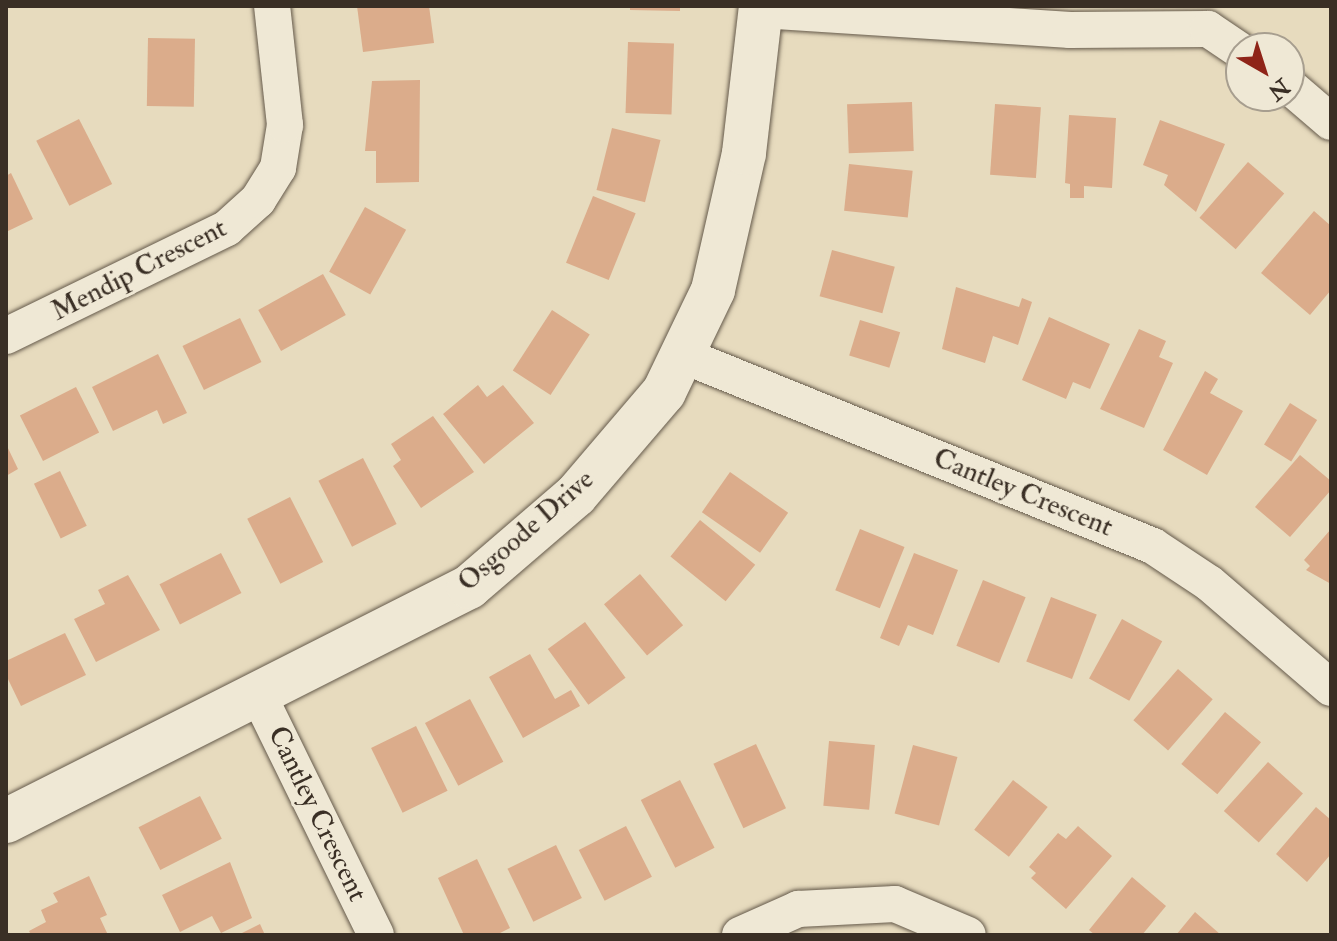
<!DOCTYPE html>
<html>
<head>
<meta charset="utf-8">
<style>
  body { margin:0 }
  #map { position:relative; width:1337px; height:941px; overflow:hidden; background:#e7dbbe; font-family:"IM FELL Double Pica",serif }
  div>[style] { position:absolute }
  .building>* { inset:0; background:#dbac8b; transform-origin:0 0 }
  .roads { filter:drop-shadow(0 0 2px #655a4b) drop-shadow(0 0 2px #655a4b) }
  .minor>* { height:36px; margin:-18px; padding:0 18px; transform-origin:18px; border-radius:18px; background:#efe8d5 }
  .tertiary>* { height:44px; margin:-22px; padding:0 22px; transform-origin:22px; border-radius:22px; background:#efe8d5 }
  span { translate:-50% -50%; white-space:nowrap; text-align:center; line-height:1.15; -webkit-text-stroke:6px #efe8d5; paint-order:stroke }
  .street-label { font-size:28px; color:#3a2f25 }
  .frame { position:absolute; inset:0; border:8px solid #3a2f25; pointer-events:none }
  .north { position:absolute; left:1225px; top:32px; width:80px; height:80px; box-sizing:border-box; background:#efe8d5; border:2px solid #a79e8f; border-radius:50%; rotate:141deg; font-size:22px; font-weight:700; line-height:32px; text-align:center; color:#3a2f25 }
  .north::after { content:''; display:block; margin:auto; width:28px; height:36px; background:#8f2418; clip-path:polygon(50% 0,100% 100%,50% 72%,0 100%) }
</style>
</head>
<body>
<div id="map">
  <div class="building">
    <i style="clip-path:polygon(357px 6px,429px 6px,434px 43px,363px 52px)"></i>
    <i style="clip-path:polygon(630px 6px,680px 6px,680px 11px,630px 10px)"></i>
    <i style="left:148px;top:38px;width:47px;height:68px;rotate:1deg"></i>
    <i style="left:628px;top:42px;width:46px;height:71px;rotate:2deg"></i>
    <i style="clip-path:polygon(420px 80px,419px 182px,376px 183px,376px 151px,365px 151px,372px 81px)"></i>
    <i style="left:912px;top:102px;width:49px;height:65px;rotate:88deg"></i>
    <i style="left:995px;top:104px;width:46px;height:71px;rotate:4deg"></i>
    <i style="clip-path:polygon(1069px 115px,1116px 118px,1112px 188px,1084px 186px,1084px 198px,1070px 198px,1070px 184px,1065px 183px)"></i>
    <i style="left:79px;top:119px;width:73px;height:48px;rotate:63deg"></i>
    <i style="clip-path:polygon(1160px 120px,1225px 144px,1196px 212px,1164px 185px,1168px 175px,1143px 165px)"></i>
    <i style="left:612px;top:128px;width:50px;height:64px;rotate:14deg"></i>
    <i style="left:1248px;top:162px;width:48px;height:74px;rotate:41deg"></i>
    <i style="left:849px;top:164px;width:64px;height:47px;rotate:6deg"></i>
    <i style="clip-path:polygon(11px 173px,33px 219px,6px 232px,6px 176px)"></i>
    <i style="left:593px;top:196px;width:46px;height:72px;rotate:22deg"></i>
    <i style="left:365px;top:207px;width:47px;height:74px;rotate:29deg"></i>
    <i style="clip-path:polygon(1314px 211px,1331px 226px,1331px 290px,1310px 315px,1261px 273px)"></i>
    <i style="left:832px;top:250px;width:65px;height:48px;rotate:15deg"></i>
    <i style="left:323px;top:274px;width:47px;height:74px;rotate:61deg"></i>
    <i style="clip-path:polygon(956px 287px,1019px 307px,1022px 298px,1032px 302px,1018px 345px,993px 336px,985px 363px,942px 349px)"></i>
    <i style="left:552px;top:310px;width:45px;height:72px;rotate:33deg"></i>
    <i style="clip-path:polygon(1049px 317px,1110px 344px,1090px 389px,1073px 382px,1066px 399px,1022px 380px)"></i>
    <i style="left:240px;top:318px;width:49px;height:64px;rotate:64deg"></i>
    <i style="left:860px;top:320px;width:42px;height:37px;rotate:17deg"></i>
    <i style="clip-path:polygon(1139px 329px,1166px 341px,1159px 357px,1173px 363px,1144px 428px,1100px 409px)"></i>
    <i style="clip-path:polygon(158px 354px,187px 413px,163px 424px,157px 410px,113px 431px,92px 387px)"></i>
    <i style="clip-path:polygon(1205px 371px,1218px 379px,1210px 393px,1243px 411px,1207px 475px,1163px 450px)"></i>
    <i style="clip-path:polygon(478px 385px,487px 397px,503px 385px,534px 423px,484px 464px,443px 414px)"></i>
    <i style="left:76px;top:387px;width:51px;height:63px;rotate:63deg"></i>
    <i style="left:1290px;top:403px;width:32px;height:49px;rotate:32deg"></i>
    <i style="clip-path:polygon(433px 416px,474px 472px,421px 508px,393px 466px,401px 460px,391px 444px)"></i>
    <i style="clip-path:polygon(6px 444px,18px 469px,6px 476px)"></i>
    <i style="clip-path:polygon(1300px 455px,1331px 481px,1331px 490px,1290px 537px,1255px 507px)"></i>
    <i style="left:363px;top:458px;width:74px;height:50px;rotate:63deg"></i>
    <i style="left:60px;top:471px;width:61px;height:29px;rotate:64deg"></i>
    <i style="left:730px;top:472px;width:71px;height:49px;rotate:35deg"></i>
    <i style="left:290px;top:497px;width:73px;height:48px;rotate:63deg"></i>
    <i style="left:700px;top:520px;width:71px;height:47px;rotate:39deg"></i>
    <i style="left:860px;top:529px;width:48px;height:66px;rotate:22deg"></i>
    <i style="clip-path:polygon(1331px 529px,1331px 584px,1306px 570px,1310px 566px,1304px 560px)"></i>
    <i style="left:221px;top:553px;width:45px;height:69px;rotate:63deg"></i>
    <i style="clip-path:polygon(914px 553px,958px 570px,933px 635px,908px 625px,899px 646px,880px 638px)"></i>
    <i style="left:640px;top:574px;width:67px;height:47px;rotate:50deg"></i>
    <i style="clip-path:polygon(128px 575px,160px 630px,96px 662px,74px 619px,105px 604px,98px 590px)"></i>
    <i style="left:983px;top:580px;width:46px;height:71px;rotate:22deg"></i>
    <i style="left:1051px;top:597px;width:49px;height:69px;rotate:21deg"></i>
    <i style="left:1122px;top:619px;width:46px;height:68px;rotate:29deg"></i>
    <i style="left:585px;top:622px;width:69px;height:46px;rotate:54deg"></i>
    <i style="clip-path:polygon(65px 633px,86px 675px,21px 706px,6px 675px,6px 661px)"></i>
    <i style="clip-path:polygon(530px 654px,555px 699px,571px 690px,580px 706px,523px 738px,489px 677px)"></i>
    <i style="left:1178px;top:669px;width:46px;height:68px;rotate:41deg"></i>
    <i style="left:470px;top:699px;width:71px;height:51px;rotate:62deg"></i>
    <i style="left:1225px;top:712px;width:47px;height:68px;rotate:40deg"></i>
    <i style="left:416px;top:726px;width:72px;height:50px;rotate:64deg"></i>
    <i style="left:829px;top:741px;width:46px;height:65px;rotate:5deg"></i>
    <i style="left:756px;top:744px;width:71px;height:47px;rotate:65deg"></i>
    <i style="left:913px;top:745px;width:46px;height:71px;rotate:15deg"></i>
    <i style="left:1268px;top:762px;width:47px;height:66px;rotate:42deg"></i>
    <i style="left:680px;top:780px;width:76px;height:44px;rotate:63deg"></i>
    <i style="left:1013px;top:780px;width:44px;height:63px;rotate:38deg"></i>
    <i style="left:200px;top:796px;width:48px;height:69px;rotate:63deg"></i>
    <i style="clip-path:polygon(1316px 807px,1331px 820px,1331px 854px,1307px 882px,1276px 854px)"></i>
    <i style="left:626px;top:826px;width:57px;height:53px;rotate:63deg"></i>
    <i style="clip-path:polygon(1078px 826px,1112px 856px,1066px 909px,1031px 878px,1036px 873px,1029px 867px,1058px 833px,1066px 839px)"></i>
    <i style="left:556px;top:845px;width:59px;height:54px;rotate:64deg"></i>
    <i style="clip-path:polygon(477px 859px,510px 928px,496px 935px,464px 935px,438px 878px)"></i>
    <i style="clip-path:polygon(230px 862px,252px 918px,221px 933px,212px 916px,180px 932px,162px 895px)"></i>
    <i style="clip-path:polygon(89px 876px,107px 915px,100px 918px,108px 935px,31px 935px,29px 931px,46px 922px,41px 910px,58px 902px,53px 893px)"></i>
    <i style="clip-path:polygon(1132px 877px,1166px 906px,1142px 935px,1095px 935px,1089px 930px)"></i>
    <i style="clip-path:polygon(1195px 912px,1221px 935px,1176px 935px)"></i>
    <i style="clip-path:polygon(260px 924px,265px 935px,238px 935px)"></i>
  </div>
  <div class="roads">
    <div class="minor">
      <i style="left:761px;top:10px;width:310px;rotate:3.7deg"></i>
      <i style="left:1070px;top:30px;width:138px;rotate:-0.4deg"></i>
      <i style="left:1208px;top:29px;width:40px;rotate:34deg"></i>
      <i style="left:1289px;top:86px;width:55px;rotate:40.6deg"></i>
      <i style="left:6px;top:336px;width:246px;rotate:-26deg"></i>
      <i style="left:227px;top:228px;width:42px;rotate:-42.1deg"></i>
      <i style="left:258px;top:200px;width:38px;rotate:-58deg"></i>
      <i style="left:278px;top:168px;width:44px;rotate:-80.8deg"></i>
      <i style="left:285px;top:125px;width:120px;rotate:-96.2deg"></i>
      <i style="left:682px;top:355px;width:508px;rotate:22.07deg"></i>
      <i style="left:1153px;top:546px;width:67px;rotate:33.5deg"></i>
      <i style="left:1209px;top:583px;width:161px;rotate:40.7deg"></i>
      <i style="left:258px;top:694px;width:268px;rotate:63.9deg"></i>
      <i style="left:740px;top:935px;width:64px;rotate:-24.1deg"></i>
      <i style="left:798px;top:909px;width:97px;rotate:-3deg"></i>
      <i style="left:895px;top:904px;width:79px;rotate:23deg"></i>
    </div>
    <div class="tertiary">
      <i style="left:6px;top:821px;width:519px;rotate:-26.81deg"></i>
      <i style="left:469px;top:587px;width:141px;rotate:-40.7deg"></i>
      <i style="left:576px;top:495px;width:135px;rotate:-49.5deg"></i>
      <i style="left:664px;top:392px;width:113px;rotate:-64.3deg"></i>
      <i style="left:713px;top:290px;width:140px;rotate:-77.2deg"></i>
      <i style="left:744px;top:153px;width:148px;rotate:-83.4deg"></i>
    </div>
  </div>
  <div class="street-label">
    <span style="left:139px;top:270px;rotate:-27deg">Mendip Crescent</span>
    <span style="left:1023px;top:493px;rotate:22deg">Cantley Crescent</span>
    <span style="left:526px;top:531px;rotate:-41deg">Osgoode Drive</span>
    <span style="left:317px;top:814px;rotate:64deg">Cantley Crescent</span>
  </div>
  <div class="frame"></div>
  <div class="north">N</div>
</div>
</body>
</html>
